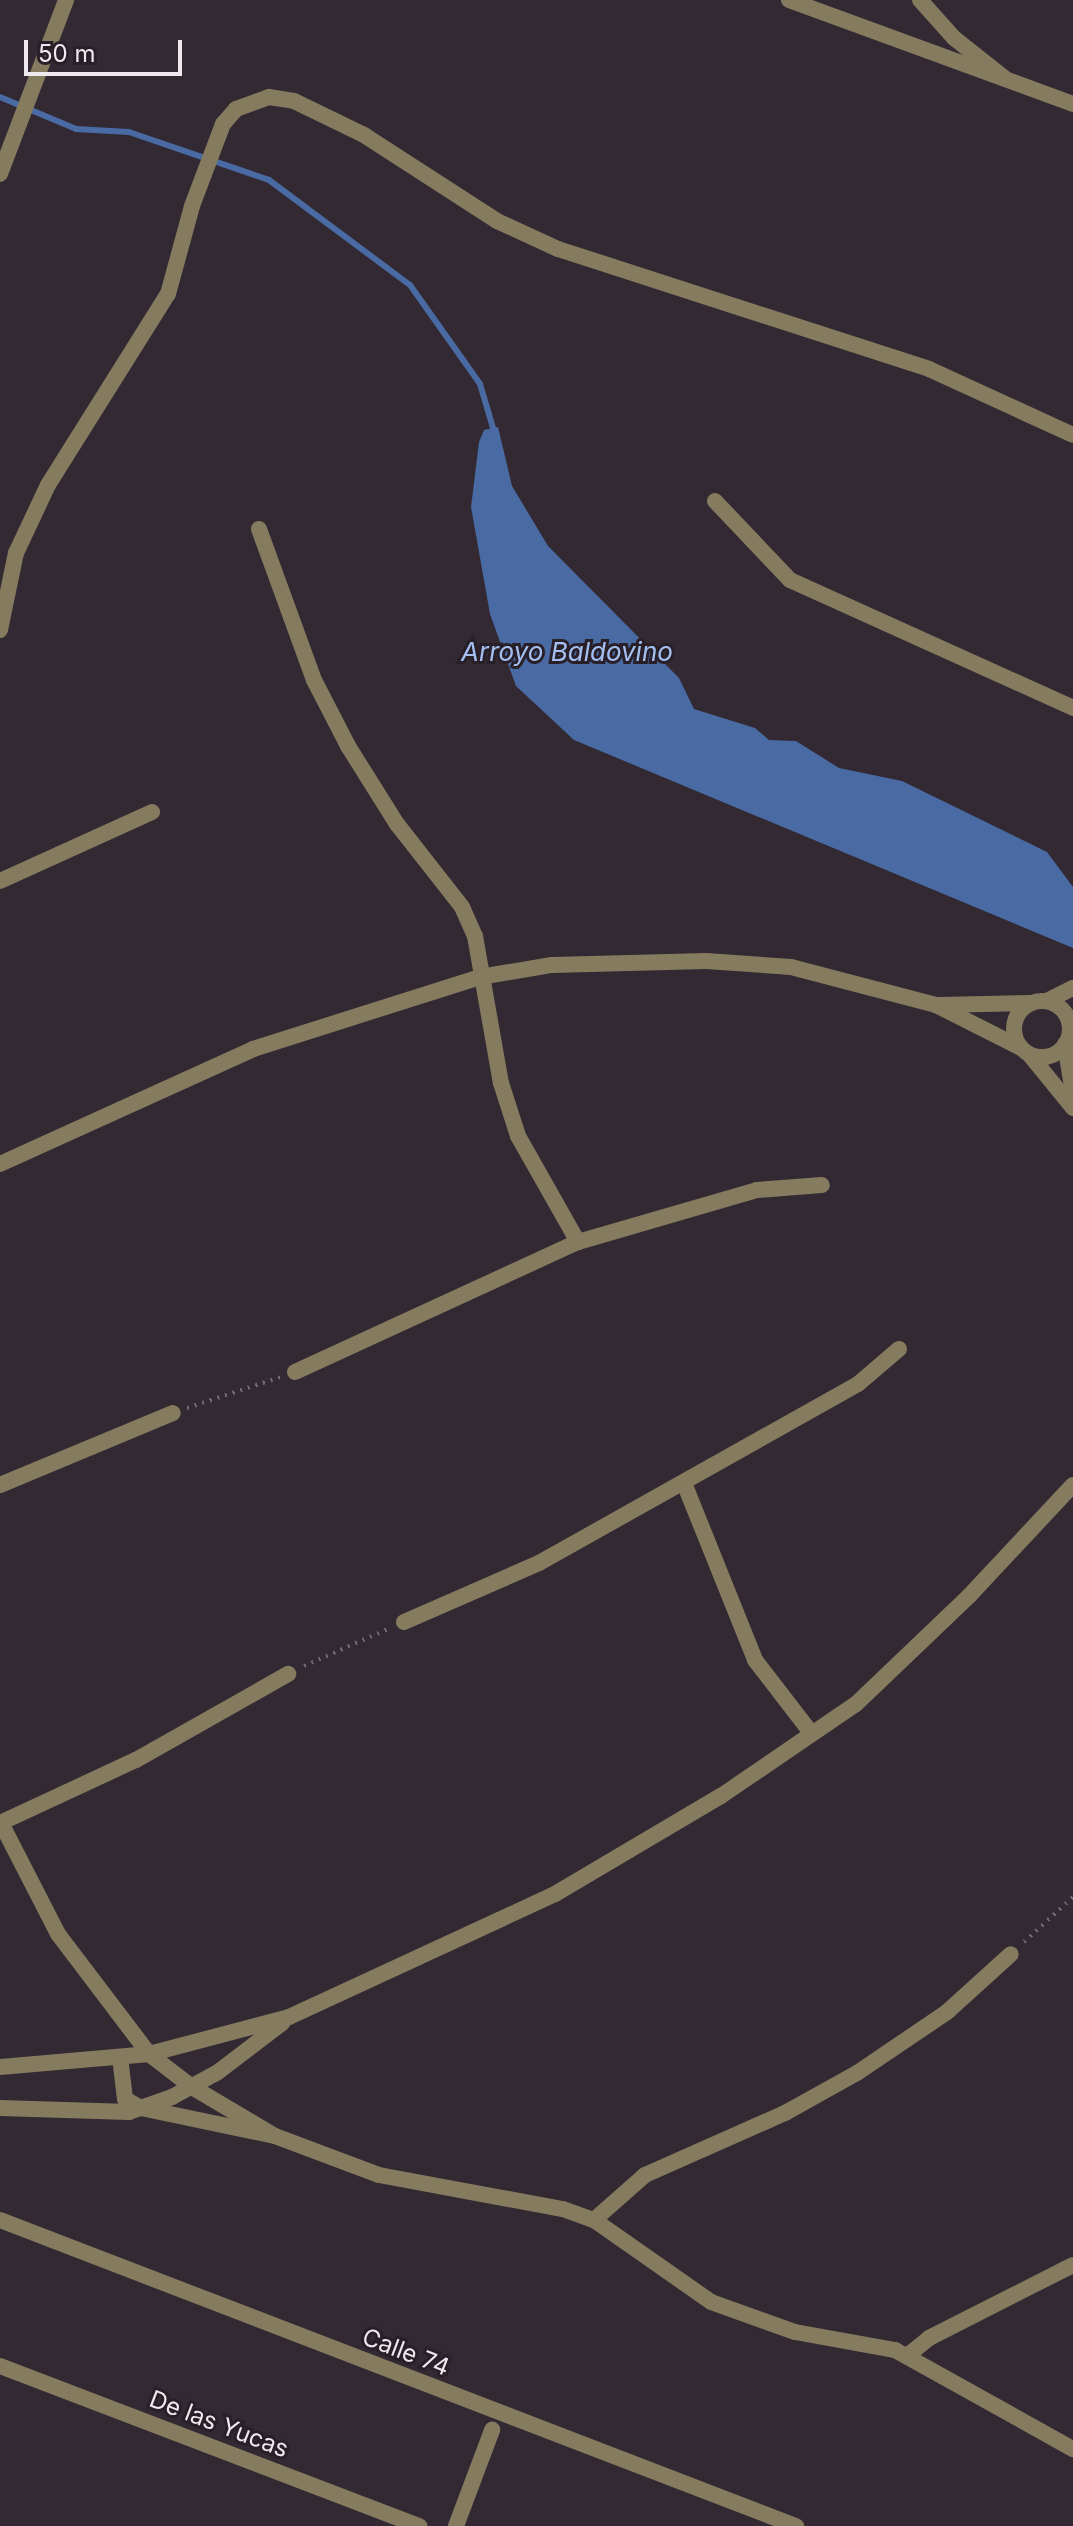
<!DOCTYPE html>
<html>
<head>
<meta charset="utf-8">
<style>
  body { margin:0 }
  #map { position:relative; width:1073px; height:2526px; overflow:hidden; background:#322933; font-family:Inter,sans-serif }
  div>[style] { position:absolute }
  .water>* { inset:0; background:#496aa3 }
  .stream>* { height:6px; margin:-3px; padding:0 3px; transform-origin:3px; border-radius:3px; background:#496aa3 }
  .path>* { height:4px; margin-top:-2px; transform-origin:0; background:repeating-linear-gradient(90deg,#726a73 0 2px,transparent 0 8px) }
  .minor>* { height:16px; margin:-8px; padding:0 8px; transform-origin:8px; border-radius:8px; background:#857b5e }
  .minor>.ring { margin:-8px; padding:0; box-sizing:content-box; background:none; border:16px solid #857b5e; border-radius:50% }
  span { translate:-50% -50%; white-space:nowrap; text-align:center; line-height:1.15; -webkit-text-stroke:6px #281f29; paint-order:stroke }
  .street-label { font-size:24px; color:#eee8ef }
  .water-label { font-size:26px; color:#a3c0f1; font-style:italic }
  .scale { position:absolute; left:24px; top:40px; width:158px; height:36px; box-sizing:border-box; border:4px solid #eee8ef; border-top:0; padding-left:10px; font-size:24px; line-height:28px; white-space:nowrap; color:#eee8ef; -webkit-text-stroke:6px #281f29; paint-order:stroke }
</style>
</head>
<body>
<div id="map">
  <div class="water">
    <i style="clip-path:polygon(498px 427px,512px 486px,548px 546px,679px 678px,694px 709px,755px 728px,769px 740px,796px 741px,839px 768px,902px 781px,1047px 852px,1073px 887px,1073px 948px,574px 740px,516px 686px,490px 614px,471px 507px,479px 442px,484px 430px)"></i>
  </div>
  <div class="stream">
    <i style="left:0;top:97px;width:82px;rotate:22.8deg"></i>
    <i style="left:76px;top:129px;width:53px;rotate:3.2deg"></i>
    <i style="left:129px;top:132px;width:148px;rotate:18.9deg"></i>
    <i style="left:269px;top:180px;width:176px;rotate:36.7deg"></i>
    <i style="left:410px;top:285px;width:121px;rotate:54.7deg"></i>
    <i style="left:480px;top:384px;width:46px;rotate:73.5deg"></i>
  </div>
  <div class="path">
    <i style="left:187px;top:1408px;width:99px;rotate:-18.3deg"></i>
    <i style="left:304px;top:1666px;width:92px;rotate:-23.8deg"></i>
    <i style="left:1024px;top:1942px;width:67px;rotate:-42.6deg"></i>
  </div>
  <div class="minor">
    <i style="left:789px;top:0;width:302px;rotate:20.1deg"></i>
    <i style="left:920px;top:0;width:51px;rotate:48.2deg"></i>
    <i style="left:954px;top:38px;width:66px;rotate:38.3deg"></i>
    <i style="left:0;top:174px;width:186px;rotate:-69.2deg"></i>
    <i style="left:715px;top:501px;width:109px;rotate:46.5deg"></i>
    <i style="left:790px;top:580px;width:311px;rotate:24.3deg"></i>
    <i style="left:259px;top:529px;width:161px;rotate:70deg"></i>
    <i style="left:314px;top:680px;width:74px;rotate:62.7deg"></i>
    <i style="left:348px;top:746px;width:92px;rotate:57.9deg"></i>
    <i style="left:397px;top:824px;width:105px;rotate:51.9deg"></i>
    <i style="left:462px;top:907px;width:32px;rotate:66deg"></i>
    <i style="left:475px;top:936px;width:149px;rotate:80deg"></i>
    <i style="left:501px;top:1083px;width:56px;rotate:72.2deg"></i>
    <i style="left:518px;top:1136px;width:122px;rotate:60.5deg"></i>
    <i style="left:0;top:630px;width:79px;rotate:-78.3deg"></i>
    <i style="left:16px;top:553px;width:75px;rotate:-64.8deg"></i>
    <i style="left:48px;top:485px;width:226px;rotate:-57.9deg"></i>
    <i style="left:168px;top:294px;width:91px;rotate:-74.7deg"></i>
    <i style="left:192px;top:206px;width:88px;rotate:-69.3deg"></i>
    <i style="left:223px;top:124px;width:20px;rotate:-49deg"></i>
    <i style="left:236px;top:109px;width:35px;rotate:-20deg"></i>
    <i style="left:269px;top:97px;width:25px;rotate:9deg"></i>
    <i style="left:294px;top:101px;width:78px;rotate:25.9deg"></i>
    <i style="left:364px;top:135px;width:158px;rotate:32.9deg"></i>
    <i style="left:497px;top:221px;width:67px;rotate:24.7deg"></i>
    <i style="left:558px;top:249px;width:390px;rotate:17.9deg"></i>
    <i style="left:929px;top:369px;width:158px;rotate:24.6deg"></i>
    <i style="left:0;top:881px;width:167px;rotate:-24.4deg"></i>
    <i style="left:1047px;top:1001px;width:29px;rotate:-27deg"></i>
    <i class="ring" style="left:1014px;top:1001px;width:40px;height:40px"></i>
    <i style="left:938px;top:1005px;width:92px;rotate:-1.2deg"></i>
    <i style="left:1065px;top:1044px;width:50px;rotate:80.7deg"></i>
    <i style="left:1029px;top:1054px;width:70px;rotate:50.8deg"></i>
    <i style="left:0;top:1164px;width:278px;rotate:-24.4deg"></i>
    <i style="left:253px;top:1049px;width:238px;rotate:-17.6deg"></i>
    <i style="left:480px;top:977px;width:73px;rotate:-9.5deg"></i>
    <i style="left:552px;top:965px;width:154px;rotate:-1.5deg"></i>
    <i style="left:706px;top:961px;width:85px;rotate:4deg"></i>
    <i style="left:791px;top:967px;width:150px;rotate:14.7deg"></i>
    <i style="left:936px;top:1005px;width:95px;rotate:26.8deg"></i>
    <i style="left:295px;top:1372px;width:311px;rotate:-24.7deg"></i>
    <i style="left:578px;top:1242px;width:186px;rotate:-16.2deg"></i>
    <i style="left:757px;top:1190px;width:65px;rotate:-4.4deg"></i>
    <i style="left:684px;top:1483px;width:191px;rotate:68.1deg"></i>
    <i style="left:755px;top:1660px;width:93px;rotate:52.4deg"></i>
    <i style="left:0;top:1485px;width:187px;rotate:-22.6deg"></i>
    <i style="left:404px;top:1622px;width:147px;rotate:-23.6deg"></i>
    <i style="left:539px;top:1563px;width:366px;rotate:-29.3deg"></i>
    <i style="left:858px;top:1384px;width:54px;rotate:-40.5deg"></i>
    <i style="left:0;top:1823px;width:150px;rotate:-24.9deg"></i>
    <i style="left:136px;top:1760px;width:175px;rotate:-29.5deg"></i>
    <i style="left:1px;top:1823px;width:125px;rotate:62.8deg"></i>
    <i style="left:58px;top:1934px;width:151px;rotate:52.8deg"></i>
    <i style="left:149px;top:2054px;width:54px;rotate:37.5deg"></i>
    <i style="left:192px;top:2087px;width:96px;rotate:30.6deg"></i>
    <i style="left:275px;top:2136px;width:137px;rotate:-168.2deg"></i>
    <i style="left:141px;top:2108px;width:18px;rotate:-151deg"></i>
    <i style="left:125px;top:2099px;width:42px;rotate:-96.8deg"></i>
    <i style="left:0;top:2067px;width:150px;rotate:-5deg"></i>
    <i style="left:149px;top:2054px;width:145px;rotate:-14.8deg"></i>
    <i style="left:289px;top:2017px;width:293px;rotate:-24.8deg"></i>
    <i style="left:555px;top:1894px;width:193px;rotate:-30.6deg"></i>
    <i style="left:721px;top:1796px;width:163px;rotate:-34.3deg"></i>
    <i style="left:856px;top:1704px;width:156px;rotate:-43.7deg"></i>
    <i style="left:969px;top:1596px;width:152px;rotate:-46.9deg"></i>
    <i style="left:0;top:2108px;width:129px;rotate:1.8deg"></i>
    <i style="left:129px;top:2112px;width:46px;rotate:-19.2deg"></i>
    <i style="left:172px;top:2097px;width:52px;rotate:-28.5deg"></i>
    <i style="left:218px;top:2072px;width:81px;rotate:-37.4deg"></i>
    <i style="left:275px;top:2136px;width:111px;rotate:20.6deg"></i>
    <i style="left:379px;top:2175px;width:187px;rotate:10.5deg"></i>
    <i style="left:563px;top:2209px;width:33px;rotate:20deg"></i>
    <i style="left:594px;top:2220px;width:143px;rotate:35deg"></i>
    <i style="left:711px;top:2302px;width:89px;rotate:19.7deg"></i>
    <i style="left:795px;top:2332px;width:102px;rotate:10.2deg"></i>
    <i style="left:895px;top:2350px;width:204px;rotate:29.1deg"></i>
    <i style="left:0;top:2220px;width:853px;rotate:21.03deg"></i>
    <i style="left:594px;top:2220px;width:68px;rotate:-41.4deg"></i>
    <i style="left:645px;top:2175px;width:153px;rotate:-23.9deg"></i>
    <i style="left:785px;top:2113px;width:82px;rotate:-29.1deg"></i>
    <i style="left:857px;top:2073px;width:109px;rotate:-34.1deg"></i>
    <i style="left:947px;top:2012px;width:86px;rotate:-42.2deg"></i>
    <i style="left:907px;top:2356px;width:28px;rotate:-39deg"></i>
    <i style="left:929px;top:2338px;width:161px;rotate:-26.9deg"></i>
    <i style="left:0;top:2366px;width:449px;rotate:20.9deg"></i>
    <i style="left:456px;top:2526px;width:103px;rotate:-69.4deg"></i>
  </div>
  <div class="street-label">
    <span style="left:406px;top:2352px;rotate:21deg">Calle 74</span>
    <span style="left:219px;top:2424px;rotate:21deg">De las Yucas</span>
  </div>
  <div class="water-label">
    <span style="left:567px;top:652px">Arroyo Baldovino</span>
  </div>
  <div class="scale">50 m</div>
</div>
</body>
</html>
